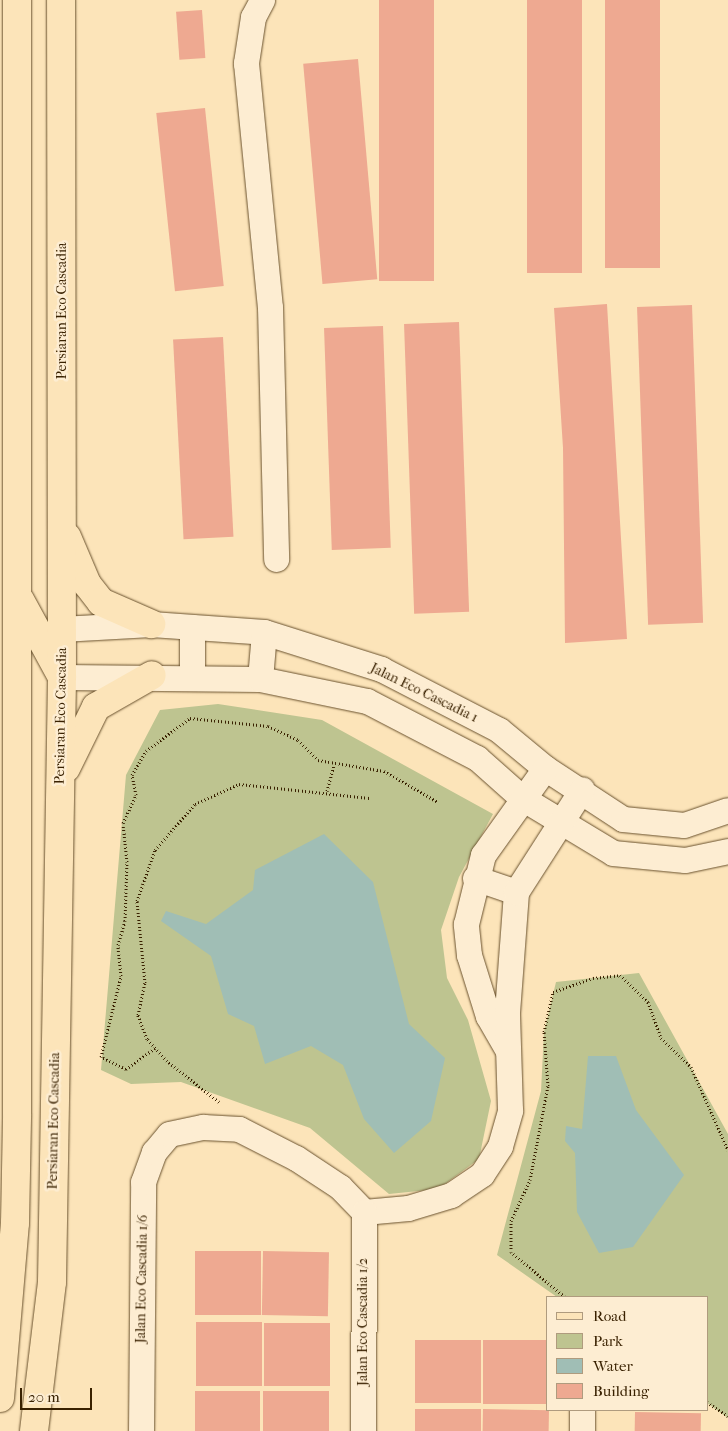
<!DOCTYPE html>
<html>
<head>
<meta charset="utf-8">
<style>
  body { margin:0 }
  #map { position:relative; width:728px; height:1431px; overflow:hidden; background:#fce4b9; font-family:"IM FELL French Canon",serif }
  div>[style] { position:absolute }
  .green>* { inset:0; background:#bec490 }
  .water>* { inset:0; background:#a0beb5 }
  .building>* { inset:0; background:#eea991; transform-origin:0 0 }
  .path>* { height:3px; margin-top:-1.5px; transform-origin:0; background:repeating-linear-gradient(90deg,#392100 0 1px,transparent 0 3.5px) }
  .roads { filter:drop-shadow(0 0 1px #6a522e) drop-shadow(0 0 1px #6a522e) }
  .minor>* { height:25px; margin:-12.5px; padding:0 12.5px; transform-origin:12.5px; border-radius:12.5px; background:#fdedd2 }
  .primary>* { height:28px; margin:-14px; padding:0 14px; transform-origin:14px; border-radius:14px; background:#fce4b9 }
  span { translate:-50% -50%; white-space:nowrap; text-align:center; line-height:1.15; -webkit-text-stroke:5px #fdedd2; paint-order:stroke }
  .street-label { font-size:14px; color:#392100 }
  .legend { position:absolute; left:546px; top:1296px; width:162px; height:115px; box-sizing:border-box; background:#fdedd2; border:1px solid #af9b7e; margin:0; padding:6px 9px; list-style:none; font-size:15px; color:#392100 }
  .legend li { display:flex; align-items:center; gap:10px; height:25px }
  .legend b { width:25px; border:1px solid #af9b7e }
  .scale { position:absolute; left:20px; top:1388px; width:72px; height:22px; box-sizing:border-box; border:2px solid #392100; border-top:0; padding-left:6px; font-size:15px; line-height:18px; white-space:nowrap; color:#392100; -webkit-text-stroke:4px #fdedd2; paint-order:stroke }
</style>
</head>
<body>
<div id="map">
  <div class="green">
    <i style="clip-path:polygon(218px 704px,322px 720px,493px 814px,459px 877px,441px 930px,447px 978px,468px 1020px,491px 1101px,479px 1159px,438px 1189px,389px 1194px,310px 1128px,181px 1082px,131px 1084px,101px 1070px,126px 775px,160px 710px)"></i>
    <i style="clip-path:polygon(639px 973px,728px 1134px,728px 1418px,707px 1403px,707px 1297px,557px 1297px,497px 1255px,541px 1091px,544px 1032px,556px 982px)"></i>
  </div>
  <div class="water">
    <i style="clip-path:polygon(324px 834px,373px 882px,409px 1024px,445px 1058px,431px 1121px,394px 1153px,364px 1119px,343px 1065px,311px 1046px,265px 1064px,254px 1026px,228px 1014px,211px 956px,161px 921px,166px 911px,206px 924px,253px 890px,255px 870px)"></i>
    <i style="clip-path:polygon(588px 1056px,616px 1056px,636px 1110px,684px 1175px,633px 1247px,599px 1253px,577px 1212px,575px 1153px,565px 1141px,566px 1126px,582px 1129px)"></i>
  </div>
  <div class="building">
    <i style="left:379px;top:0;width:55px;height:281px"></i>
    <i style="left:527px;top:0;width:55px;height:273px"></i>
    <i style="left:605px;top:0;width:55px;height:268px"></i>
    <i style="left:202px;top:10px;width:48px;height:26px;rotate:86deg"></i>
    <i style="left:358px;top:59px;width:221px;height:55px;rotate:85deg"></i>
    <i style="left:205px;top:108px;width:179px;height:49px;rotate:84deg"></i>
    <i style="clip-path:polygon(607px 304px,627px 639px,565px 643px,563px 448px,554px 308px)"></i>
    <i style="left:692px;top:305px;width:318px;height:55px;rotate:88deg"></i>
    <i style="left:459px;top:322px;width:290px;height:55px;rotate:88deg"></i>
    <i style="left:383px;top:326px;width:222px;height:59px;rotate:88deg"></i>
    <i style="left:223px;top:337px;width:200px;height:50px;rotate:87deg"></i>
    <i style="left:195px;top:1251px;width:66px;height:64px"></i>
    <i style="left:263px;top:1251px;width:66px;height:64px;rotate:1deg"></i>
    <i style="left:196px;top:1322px;width:66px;height:64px"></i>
    <i style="left:264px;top:1323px;width:66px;height:63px"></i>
    <i style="left:415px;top:1340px;width:66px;height:63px"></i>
    <i style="left:483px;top:1340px;width:64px;height:64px"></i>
    <i style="left:195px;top:1391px;width:65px;height:40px"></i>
    <i style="left:263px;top:1391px;width:66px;height:40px"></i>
    <i style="left:415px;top:1409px;width:66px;height:22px"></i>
    <i style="left:483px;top:1409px;width:66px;height:22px;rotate:1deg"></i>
    <i style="left:635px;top:1412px;width:66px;height:19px;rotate:1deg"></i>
  </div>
  <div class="path">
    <i style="left:327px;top:791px;width:27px;rotate:-75deg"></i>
    <i style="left:155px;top:1048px;width:36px;rotate:144deg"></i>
    <i style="left:126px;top:1069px;width:28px;rotate:-154deg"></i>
    <i style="left:101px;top:1057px;width:83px;rotate:-76.1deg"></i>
    <i style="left:121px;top:976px;width:31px;rotate:-96deg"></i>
    <i style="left:118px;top:945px;width:25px;rotate:-74deg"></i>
    <i style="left:125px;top:921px;width:59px;rotate:-88.1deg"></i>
    <i style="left:127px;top:862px;width:39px;rotate:-96deg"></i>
    <i style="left:123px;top:823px;width:31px;rotate:-65deg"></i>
    <i style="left:136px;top:795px;width:20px;rotate:-101deg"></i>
    <i style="left:132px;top:775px;width:28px;rotate:-60deg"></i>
    <i style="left:146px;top:751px;width:55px;rotate:-36.9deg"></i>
    <i style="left:190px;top:718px;width:78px;rotate:5.9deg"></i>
    <i style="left:268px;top:726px;width:33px;rotate:25deg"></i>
    <i style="left:298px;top:740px;width:28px;rotate:45deg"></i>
    <i style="left:318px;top:760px;width:67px;rotate:9.5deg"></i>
    <i style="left:384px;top:771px;width:62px;rotate:29.9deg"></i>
    <i style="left:219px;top:1102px;width:66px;rotate:-141.7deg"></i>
    <i style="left:167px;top:1061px;width:30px;rotate:-132deg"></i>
    <i style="left:147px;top:1039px;width:26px;rotate:-111deg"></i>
    <i style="left:138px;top:1015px;width:33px;rotate:-78deg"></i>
    <i style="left:145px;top:983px;width:82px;rotate:-95.6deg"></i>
    <i style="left:137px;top:901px;width:54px;rotate:-70.6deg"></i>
    <i style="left:155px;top:850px;width:61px;rotate:-49deg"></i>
    <i style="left:195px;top:804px;width:48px;rotate:-24.4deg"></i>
    <i style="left:239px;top:784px;width:131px;rotate:6.1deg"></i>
    <i style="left:565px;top:1297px;width:70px;rotate:-140.2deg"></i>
    <i style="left:511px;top:1252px;width:31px;rotate:-90deg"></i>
    <i style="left:511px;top:1221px;width:45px;rotate:-65.1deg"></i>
    <i style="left:530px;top:1180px;width:96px;rotate:-79.2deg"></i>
    <i style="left:548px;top:1086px;width:54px;rotate:-94.2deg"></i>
    <i style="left:544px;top:1032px;width:41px;rotate:-77.3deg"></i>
    <i style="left:553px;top:992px;width:42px;rotate:-19.3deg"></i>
    <i style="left:593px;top:978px;width:27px;rotate:-6deg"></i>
    <i style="left:620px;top:975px;width:39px;rotate:44deg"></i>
    <i style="left:648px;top:1002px;width:38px;rotate:70deg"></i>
    <i style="left:661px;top:1038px;width:42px;rotate:44deg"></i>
    <i style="left:691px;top:1067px;width:91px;rotate:66deg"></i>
    <i style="left:707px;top:1402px;width:25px;rotate:34deg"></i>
  </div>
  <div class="roads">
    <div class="minor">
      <i style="left:262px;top:0;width:19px;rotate:118deg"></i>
      <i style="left:253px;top:17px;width:47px;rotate:98.7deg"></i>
      <i style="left:246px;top:63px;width:245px;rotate:84.4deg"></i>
      <i style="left:270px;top:307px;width:252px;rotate:88.6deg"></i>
      <i style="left:61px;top:629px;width:90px;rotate:-3.2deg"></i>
      <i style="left:151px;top:624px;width:113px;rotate:4deg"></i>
      <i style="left:264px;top:632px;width:123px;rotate:17.5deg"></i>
      <i style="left:381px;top:669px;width:133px;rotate:27.3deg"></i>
      <i style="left:499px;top:730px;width:60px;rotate:39.6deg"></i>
      <i style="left:545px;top:768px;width:93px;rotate:33.2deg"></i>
      <i style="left:623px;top:819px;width:61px;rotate:5.6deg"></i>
      <i style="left:684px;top:825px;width:46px;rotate:-18.8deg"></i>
      <i style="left:192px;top:675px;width:48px;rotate:-90deg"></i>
      <i style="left:62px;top:677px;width:198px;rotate:0.6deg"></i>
      <i style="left:260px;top:679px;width:109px;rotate:11.6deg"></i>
      <i style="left:367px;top:701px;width:124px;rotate:27.4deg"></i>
      <i style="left:477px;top:758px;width:60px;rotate:41.6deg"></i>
      <i style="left:522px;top:798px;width:106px;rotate:31.1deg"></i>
      <i style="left:613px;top:853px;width:72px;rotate:5.6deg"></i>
      <i style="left:685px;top:860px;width:44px;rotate:-11.8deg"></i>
      <i style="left:260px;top:679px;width:47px;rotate:-85.1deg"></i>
      <i style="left:475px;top:878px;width:43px;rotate:18.9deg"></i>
      <i style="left:507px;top:1049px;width:38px;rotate:-120deg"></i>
      <i style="left:488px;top:1016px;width:64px;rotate:-107.3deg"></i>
      <i style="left:469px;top:955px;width:31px;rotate:-96deg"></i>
      <i style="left:466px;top:924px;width:71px;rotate:-76.2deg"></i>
      <i style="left:483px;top:855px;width:107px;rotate:-54.5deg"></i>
      <i style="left:582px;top:1410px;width:21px;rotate:90deg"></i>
      <i style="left:141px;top:1431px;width:249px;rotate:-89.5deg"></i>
      <i style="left:143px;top:1182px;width:32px;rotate:-70deg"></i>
      <i style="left:154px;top:1152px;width:23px;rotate:-50deg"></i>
      <i style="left:169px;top:1134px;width:35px;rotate:-12deg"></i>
      <i style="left:203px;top:1127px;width:36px;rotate:3deg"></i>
      <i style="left:239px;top:1129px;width:64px;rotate:27deg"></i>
      <i style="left:296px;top:1158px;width:53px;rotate:33.4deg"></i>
      <i style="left:340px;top:1187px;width:35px;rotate:46deg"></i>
      <i style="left:364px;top:1212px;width:44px;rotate:-5.2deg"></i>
      <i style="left:408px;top:1208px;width:45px;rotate:-16.8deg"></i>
      <i style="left:451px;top:1195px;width:37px;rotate:-34deg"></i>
      <i style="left:482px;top:1174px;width:33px;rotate:-57deg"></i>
      <i style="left:500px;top:1146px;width:37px;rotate:-74deg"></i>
      <i style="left:510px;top:1110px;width:98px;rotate:-91.8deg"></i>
      <i style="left:507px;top:1012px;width:120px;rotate:-85.7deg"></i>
      <i style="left:516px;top:892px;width:122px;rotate:-57.3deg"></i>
      <i style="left:363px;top:1431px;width:219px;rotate:-89.7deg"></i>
    </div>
    <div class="primary">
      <i style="left:67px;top:537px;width:51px;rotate:66.9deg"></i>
      <i style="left:87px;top:584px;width:23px;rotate:52deg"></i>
      <i style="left:101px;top:602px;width:55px;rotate:23.7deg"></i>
      <i style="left:20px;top:600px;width:88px;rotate:61.4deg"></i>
      <i style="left:66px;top:768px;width:68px;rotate:-63.8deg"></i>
      <i style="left:96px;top:707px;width:64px;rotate:-29.7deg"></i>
      <i style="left:0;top:1398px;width:176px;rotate:-85.1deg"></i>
      <i style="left:15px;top:1223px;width:109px;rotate:-88.9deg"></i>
      <i style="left:17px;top:1114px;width:1114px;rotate:-90deg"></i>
      <i style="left:34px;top:1431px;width:150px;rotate:-83.1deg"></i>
      <i style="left:52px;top:1282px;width:605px;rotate:-89.05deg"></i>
      <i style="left:62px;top:677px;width:677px;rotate:-90.08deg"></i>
    </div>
  </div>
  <div class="street-label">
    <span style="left:62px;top:311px;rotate:-90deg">Persiaran Eco Cascadia</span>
    <span style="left:424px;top:693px;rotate:26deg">Jalan Eco Cascadia 1</span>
    <span style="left:61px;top:716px;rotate:-89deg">Persiaran Eco Cascadia</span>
    <span style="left:54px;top:1121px;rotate:-89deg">Persiaran Eco Cascadia</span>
    <span style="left:142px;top:1279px;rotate:-89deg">Jalan Eco Cascadia 1/6</span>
    <span style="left:363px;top:1322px;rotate:-90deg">Jalan Eco Cascadia 1/2</span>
  </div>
  <ul class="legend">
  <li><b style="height:6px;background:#fce4b9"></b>Road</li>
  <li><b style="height:14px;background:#bec490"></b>Park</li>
  <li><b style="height:14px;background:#a0beb5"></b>Water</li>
  <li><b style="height:14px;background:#eea991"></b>Building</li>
  </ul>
  <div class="scale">20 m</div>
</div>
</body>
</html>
